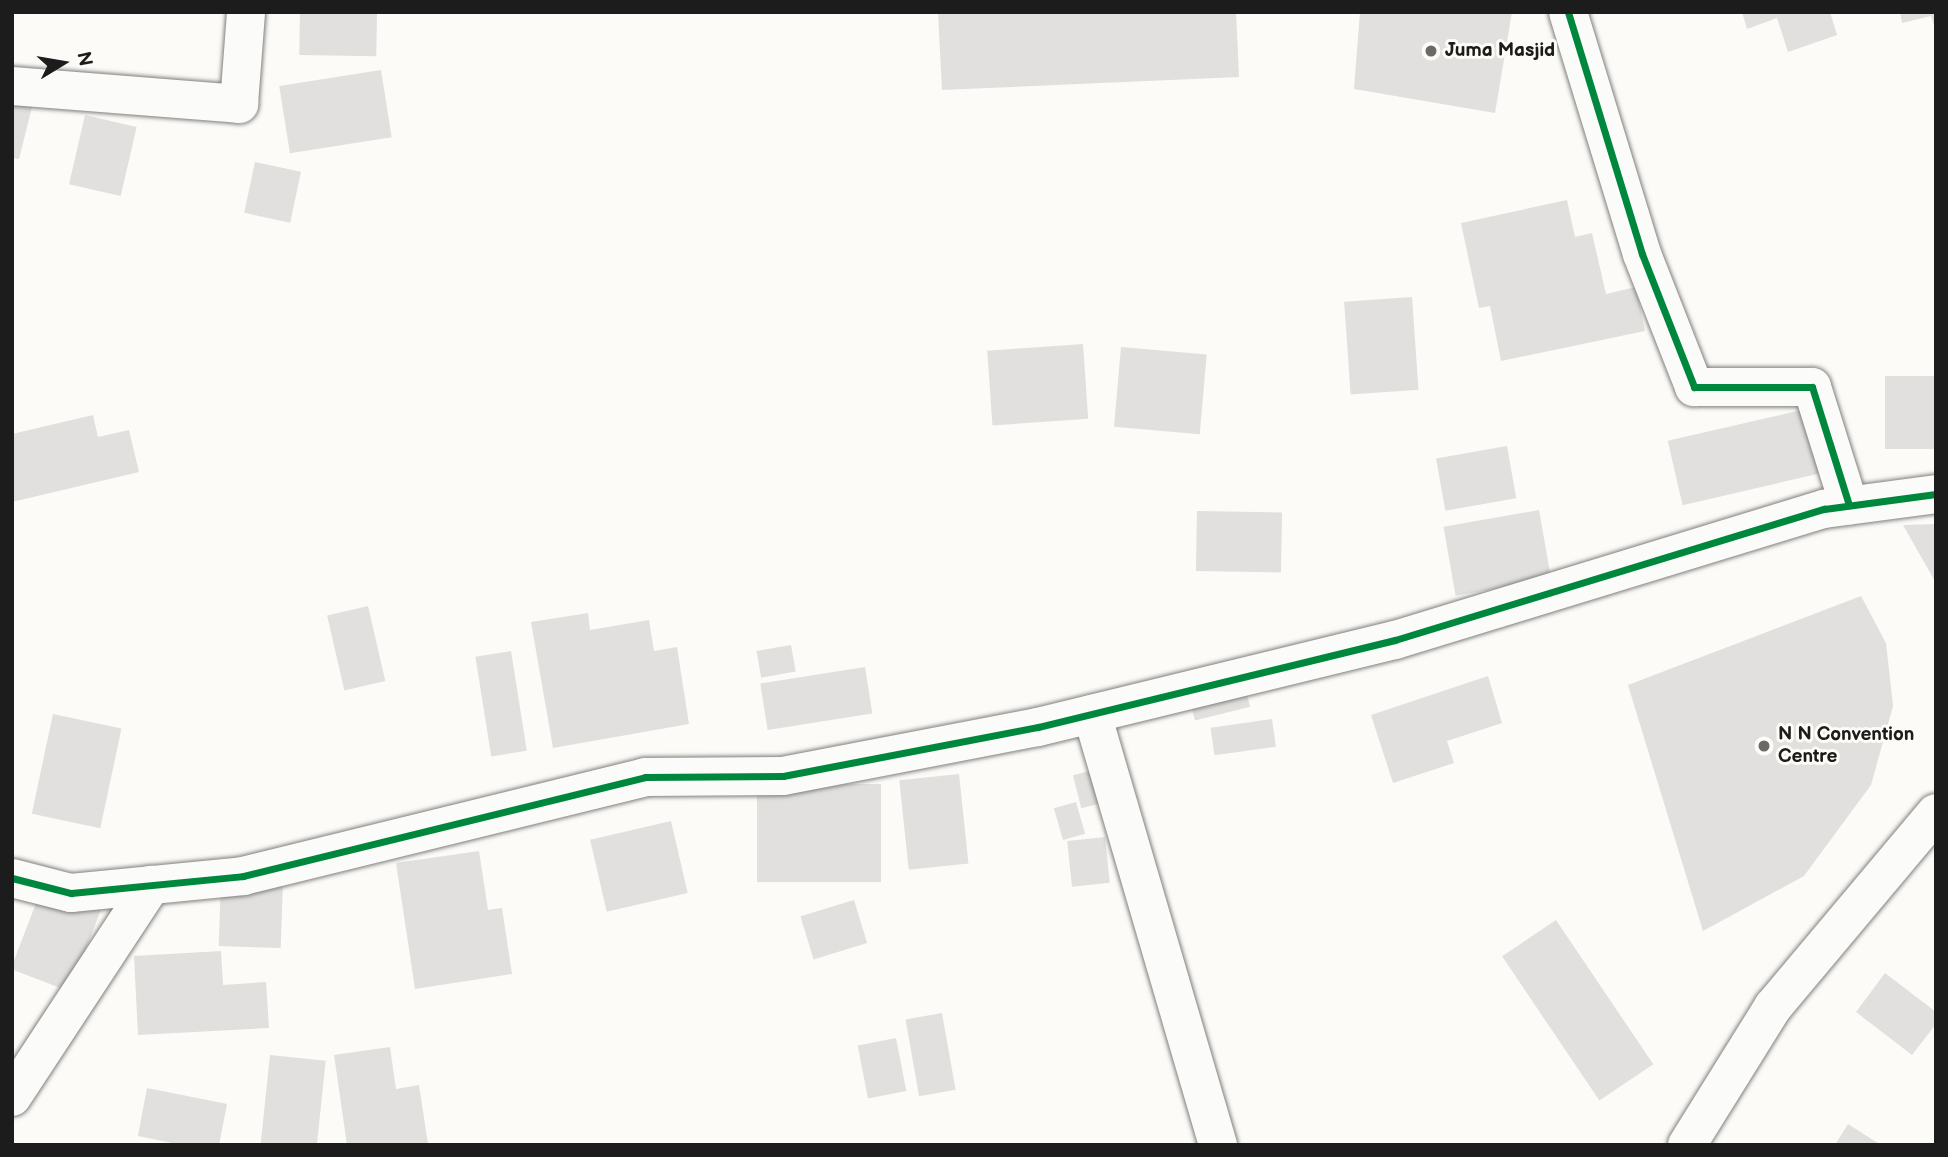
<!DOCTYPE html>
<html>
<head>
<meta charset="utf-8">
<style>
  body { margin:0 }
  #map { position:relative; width:1948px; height:1157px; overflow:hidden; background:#fcfbf8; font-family:"Balsamiq Sans",sans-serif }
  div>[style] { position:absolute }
  .building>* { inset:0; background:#e1e0de; transform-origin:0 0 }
  .roads { filter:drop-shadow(0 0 2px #81807f) drop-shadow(0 0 2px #81807f) }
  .street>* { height:38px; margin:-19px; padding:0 19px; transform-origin:19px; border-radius:19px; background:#fbfbf9 }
  .primary>* { height:38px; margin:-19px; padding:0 19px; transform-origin:19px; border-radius:19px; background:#fbfbf9 }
  .cycleway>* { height:7px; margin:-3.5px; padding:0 3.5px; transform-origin:3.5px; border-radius:3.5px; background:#00873e }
  .dots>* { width:19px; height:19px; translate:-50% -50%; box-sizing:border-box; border:4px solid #fdfcf7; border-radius:50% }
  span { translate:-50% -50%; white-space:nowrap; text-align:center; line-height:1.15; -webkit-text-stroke:6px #fdfcf7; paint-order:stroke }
  .poi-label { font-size:19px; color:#1c1c1c; font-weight:700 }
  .left { translate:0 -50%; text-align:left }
  .frame { position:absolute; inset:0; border:14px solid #1c1c1c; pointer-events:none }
  .north { position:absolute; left:28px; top:28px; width:70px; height:70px; -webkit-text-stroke:5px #fdfcf7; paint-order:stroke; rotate:79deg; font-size:19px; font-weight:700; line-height:28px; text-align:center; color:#1c1c1c }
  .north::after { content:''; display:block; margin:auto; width:24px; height:32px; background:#1c1c1c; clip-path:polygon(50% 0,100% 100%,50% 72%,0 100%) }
</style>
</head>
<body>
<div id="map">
  <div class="building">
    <i style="left:300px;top:12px;width:77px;height:43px;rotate:1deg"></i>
    <i style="clip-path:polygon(938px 12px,1236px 12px,1239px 77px,942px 90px)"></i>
    <i style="clip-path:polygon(1360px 12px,1512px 12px,1495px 113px,1354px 89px)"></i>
    <i style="clip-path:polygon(1742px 12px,1830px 12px,1837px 35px,1788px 52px,1777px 18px,1747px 29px)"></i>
    <i style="clip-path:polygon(1900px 12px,1936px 12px,1936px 32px,1931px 16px,1902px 23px)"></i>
    <i style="left:381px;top:70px;width:68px;height:103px;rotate:81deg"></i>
    <i style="clip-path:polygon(12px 97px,33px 103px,19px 159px,12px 158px)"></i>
    <i style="left:85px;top:115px;width:53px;height:71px;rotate:13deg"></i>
    <i style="left:255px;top:162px;width:47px;height:52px;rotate:12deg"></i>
    <i style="clip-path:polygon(1567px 200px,1575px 237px,1592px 233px,1606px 294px,1636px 287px,1645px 331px,1501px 361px,1490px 306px,1479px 308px,1461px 223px)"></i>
    <i style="left:1412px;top:297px;width:93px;height:68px;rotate:86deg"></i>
    <i style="left:1083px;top:344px;width:75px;height:96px;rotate:86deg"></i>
    <i style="left:1121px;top:347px;width:86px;height:80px;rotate:5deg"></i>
    <i style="left:1936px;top:376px;width:73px;height:51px;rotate:90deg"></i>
    <i style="left:1810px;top:408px;width:66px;height:146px;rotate:77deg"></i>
    <i style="clip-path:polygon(93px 415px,98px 437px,129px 430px,139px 472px,12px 502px,12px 434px)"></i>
    <i style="left:1507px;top:446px;width:53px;height:72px;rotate:80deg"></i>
    <i style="left:1539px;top:510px;width:70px;height:97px;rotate:80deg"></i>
    <i style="left:1197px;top:511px;width:85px;height:60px;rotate:1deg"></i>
    <i style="clip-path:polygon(1936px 524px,1936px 583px,1903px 525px)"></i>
    <i style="clip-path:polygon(1861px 596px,1886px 643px,1893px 706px,1871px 785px,1804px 876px,1703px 931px,1628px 685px)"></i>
    <i style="left:368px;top:606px;width:77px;height:42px;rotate:77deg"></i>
    <i style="clip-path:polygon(588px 613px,590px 630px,649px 620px,654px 651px,677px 647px,689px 724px,553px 748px,531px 622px)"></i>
    <i style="left:791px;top:645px;width:27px;height:35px;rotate:80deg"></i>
    <i style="left:511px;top:651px;width:101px;height:36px;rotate:81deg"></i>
    <i style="left:1240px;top:666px;width:42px;height:57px;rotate:76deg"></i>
    <i style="left:865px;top:667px;width:47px;height:106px;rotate:81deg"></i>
    <i style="clip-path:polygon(1488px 676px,1502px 723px,1447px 741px,1454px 763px,1393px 783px,1371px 715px)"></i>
    <i style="left:53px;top:714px;width:70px;height:102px;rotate:12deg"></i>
    <i style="left:1272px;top:719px;width:28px;height:62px;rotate:82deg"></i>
    <i style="left:1106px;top:767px;width:34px;height:34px;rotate:76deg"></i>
    <i style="left:959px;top:774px;width:90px;height:60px;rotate:84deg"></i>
    <i style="left:757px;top:784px;width:124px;height:98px"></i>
    <i style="left:1076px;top:802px;width:33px;height:23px;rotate:74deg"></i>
    <i style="left:671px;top:821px;width:74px;height:83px;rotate:77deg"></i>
    <i style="left:1105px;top:837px;width:46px;height:38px;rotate:84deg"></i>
    <i style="clip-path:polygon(479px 851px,488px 910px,502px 908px,512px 974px,415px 989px,396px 863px)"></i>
    <i style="left:221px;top:880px;width:62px;height:66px;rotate:2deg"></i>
    <i style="left:43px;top:885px;width:63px;height:90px;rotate:21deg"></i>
    <i style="left:854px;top:900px;width:45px;height:56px;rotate:73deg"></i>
    <i style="left:1556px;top:920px;width:174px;height:65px;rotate:56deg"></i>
    <i style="clip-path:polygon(221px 951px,223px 985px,266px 982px,269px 1028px,138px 1035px,134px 956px)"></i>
    <i style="clip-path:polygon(1885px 973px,1936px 1012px,1936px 1024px,1912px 1055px,1856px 1012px)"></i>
    <i style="left:942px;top:1013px;width:78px;height:37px;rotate:80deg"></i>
    <i style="left:896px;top:1038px;width:54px;height:39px;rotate:79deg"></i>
    <i style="clip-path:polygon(390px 1047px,396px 1089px,419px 1085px,428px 1144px,347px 1145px,334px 1055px)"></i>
    <i style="left:270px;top:1055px;width:56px;height:91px;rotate:6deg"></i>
    <i style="clip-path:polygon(147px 1088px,227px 1104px,219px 1145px,182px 1145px,138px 1136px)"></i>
    <i style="clip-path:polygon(1848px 1124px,1881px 1145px,1835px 1145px)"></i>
  </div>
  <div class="roads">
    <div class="street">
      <i style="left:1568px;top:12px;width:253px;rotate:73deg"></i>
      <i style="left:1642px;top:254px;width:143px;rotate:68.6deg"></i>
      <i style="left:1694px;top:387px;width:118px"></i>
      <i style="left:1812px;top:387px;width:124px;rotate:72.6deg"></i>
      <i style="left:12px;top:86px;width:228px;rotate:4.5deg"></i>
      <i style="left:239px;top:104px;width:92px;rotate:-85.6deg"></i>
      <i style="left:1092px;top:714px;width:449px;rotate:73.7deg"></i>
      <i style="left:12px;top:878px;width:61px;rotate:14.3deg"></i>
      <i style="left:71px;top:893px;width:173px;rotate:-5.6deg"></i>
      <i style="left:243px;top:876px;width:414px;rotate:-13.8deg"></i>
      <i style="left:645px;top:777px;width:138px;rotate:-0.4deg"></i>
      <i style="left:783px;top:776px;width:260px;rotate:-10.9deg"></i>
      <i style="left:1038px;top:727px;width:367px;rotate:-13.7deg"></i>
      <i style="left:1395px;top:640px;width:449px;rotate:-17deg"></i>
      <i style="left:1824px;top:509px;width:113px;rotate:-7.6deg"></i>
      <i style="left:12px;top:1097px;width:254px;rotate:-56.7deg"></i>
    </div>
    <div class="primary">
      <i style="left:1687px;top:1145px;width:163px;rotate:-58.1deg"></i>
      <i style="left:1773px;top:1007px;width:253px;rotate:-50deg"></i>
    </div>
  </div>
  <div class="cycleway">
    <i style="left:1568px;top:12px;width:253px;rotate:73deg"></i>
    <i style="left:1642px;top:254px;width:143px;rotate:68.6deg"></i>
    <i style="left:1694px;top:387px;width:118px"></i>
    <i style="left:1812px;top:387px;width:124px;rotate:72.6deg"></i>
    <i style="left:12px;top:878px;width:61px;rotate:14.3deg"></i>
    <i style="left:71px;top:893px;width:173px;rotate:-5.6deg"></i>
    <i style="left:243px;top:876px;width:414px;rotate:-13.8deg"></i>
    <i style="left:645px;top:777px;width:138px;rotate:-0.4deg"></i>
    <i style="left:783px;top:776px;width:260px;rotate:-10.9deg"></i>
    <i style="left:1038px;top:727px;width:367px;rotate:-13.7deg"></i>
    <i style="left:1395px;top:640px;width:449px;rotate:-17deg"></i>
    <i style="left:1824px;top:509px;width:113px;rotate:-7.6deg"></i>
  </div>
  <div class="dots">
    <i style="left:1431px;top:51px;background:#6a6a69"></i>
    <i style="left:1764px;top:746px;background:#6a6a69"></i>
  </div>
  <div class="poi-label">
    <span class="left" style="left:1445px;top:51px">Juma Masjid</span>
    <span class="left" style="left:1778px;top:746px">N N Convention<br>Centre</span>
  </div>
  <div class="frame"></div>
  <div class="north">N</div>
</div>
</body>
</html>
